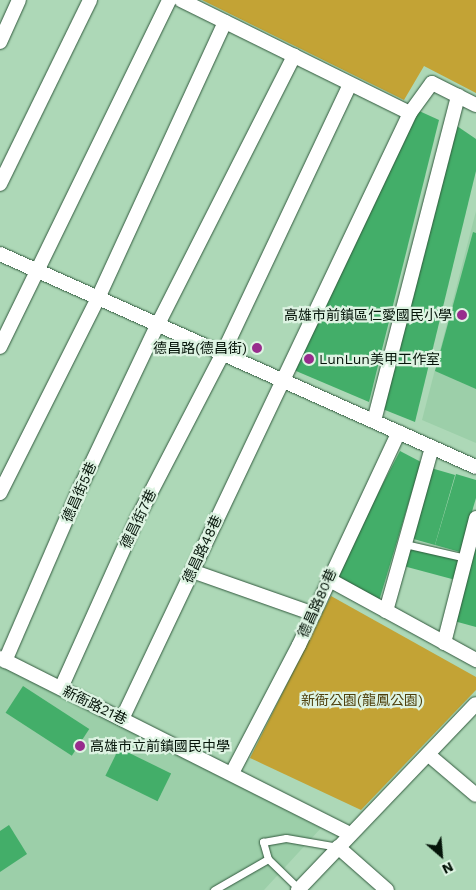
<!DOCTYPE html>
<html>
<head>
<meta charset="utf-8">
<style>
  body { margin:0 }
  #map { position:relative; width:476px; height:890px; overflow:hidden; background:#add8b7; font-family:"Work Sans","Noto Sans TC",sans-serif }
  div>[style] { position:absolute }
  .built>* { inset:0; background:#9ccfa9 }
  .green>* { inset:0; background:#c3a335 }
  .building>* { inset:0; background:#43ae69; transform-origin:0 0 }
  .roads { filter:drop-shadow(0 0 1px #31593d) drop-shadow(0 0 1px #31593d) }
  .lane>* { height:7px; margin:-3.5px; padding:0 3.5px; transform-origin:3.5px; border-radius:3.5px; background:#fff }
  .street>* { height:14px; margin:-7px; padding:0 7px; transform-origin:7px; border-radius:7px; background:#fff }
  .dots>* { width:14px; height:14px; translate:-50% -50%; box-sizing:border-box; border:2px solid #ddf3e2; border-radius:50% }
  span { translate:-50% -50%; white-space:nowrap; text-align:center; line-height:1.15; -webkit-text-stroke:4.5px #ddf3e2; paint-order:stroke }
  .poi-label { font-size:14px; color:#051409 }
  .right { translate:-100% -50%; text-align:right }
  .left { translate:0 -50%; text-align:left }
  .street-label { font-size:14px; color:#051409 }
  .park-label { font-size:14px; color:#4e400d }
  .north { position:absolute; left:416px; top:830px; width:50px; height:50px; -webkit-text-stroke:4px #ddf3e2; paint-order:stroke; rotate:153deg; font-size:14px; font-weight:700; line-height:20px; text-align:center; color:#051409 }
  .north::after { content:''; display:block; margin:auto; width:18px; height:22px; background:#051409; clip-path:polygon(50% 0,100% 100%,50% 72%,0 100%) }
</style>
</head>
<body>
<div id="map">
  <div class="built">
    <i style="clip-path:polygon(476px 211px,476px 443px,422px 420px)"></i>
    <i style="clip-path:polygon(0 665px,321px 828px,264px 890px,0 890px)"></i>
  </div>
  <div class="green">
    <i style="clip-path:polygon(202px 0,476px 0,476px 93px,424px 66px,404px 100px)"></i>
    <i style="clip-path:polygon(331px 596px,476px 677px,476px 690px,361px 810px,250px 758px)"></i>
  </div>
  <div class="building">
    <i style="clip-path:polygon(417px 110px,439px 120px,369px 402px,289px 368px)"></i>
    <i style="clip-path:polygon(454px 124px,476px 139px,476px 171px,415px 422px,380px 408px)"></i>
    <i style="clip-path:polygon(473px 232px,476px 233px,476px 389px,435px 371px)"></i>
    <i style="clip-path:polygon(400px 451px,421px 462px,379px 601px,333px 579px)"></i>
    <i style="left:431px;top:468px;width:25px;height:73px;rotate:16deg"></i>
    <i style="clip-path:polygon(456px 474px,476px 480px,476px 498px,460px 552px,435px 545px)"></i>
    <i style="left:406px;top:545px;width:58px;height:21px;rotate:15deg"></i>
    <i style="clip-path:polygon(476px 546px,476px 627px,454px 621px)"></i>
    <i style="left:23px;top:686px;width:79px;height:32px;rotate:33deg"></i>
    <i style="left:119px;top:748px;width:58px;height:31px;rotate:26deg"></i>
    <i style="clip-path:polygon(9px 825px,27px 854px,0 872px,0 831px)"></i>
  </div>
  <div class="roads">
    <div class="lane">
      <i style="left:405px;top:544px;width:63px;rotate:12.9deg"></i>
      <i style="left:299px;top:889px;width:43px;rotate:-135.9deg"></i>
      <i style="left:268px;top:859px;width:18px;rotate:-106deg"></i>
      <i style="left:263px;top:842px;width:23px;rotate:-10deg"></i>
      <i style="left:286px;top:838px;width:53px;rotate:9.8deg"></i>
      <i style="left:214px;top:890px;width:62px;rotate:-29.9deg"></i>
    </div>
    <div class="street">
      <i style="left:181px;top:0;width:255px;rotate:26.3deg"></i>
      <i style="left:0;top:42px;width:46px;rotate:-65.7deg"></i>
      <i style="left:0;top:184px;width:205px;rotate:-63.9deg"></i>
      <i style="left:0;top:254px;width:521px;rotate:24.11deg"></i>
      <i style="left:0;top:347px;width:386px;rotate:-64deg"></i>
      <i style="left:374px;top:421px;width:336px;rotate:-75.5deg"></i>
      <i style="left:0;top:493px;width:218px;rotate:-63.3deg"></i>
      <i style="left:98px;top:298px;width:304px;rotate:-65.3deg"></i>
      <i style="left:192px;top:571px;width:126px;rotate:19.4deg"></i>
      <i style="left:328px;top:579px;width:169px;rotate:28.7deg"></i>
      <i style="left:386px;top:611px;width:170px;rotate:-74.3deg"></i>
      <i style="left:444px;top:643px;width:129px;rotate:-75.6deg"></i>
      <i style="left:0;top:658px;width:392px;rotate:26.7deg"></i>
      <i style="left:5px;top:661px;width:189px;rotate:-66.6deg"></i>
      <i style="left:80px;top:488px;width:182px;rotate:-64.6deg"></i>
      <i style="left:158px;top:324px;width:301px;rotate:-63.1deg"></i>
      <i style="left:61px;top:688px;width:185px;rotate:-65.8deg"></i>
      <i style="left:137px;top:519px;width:187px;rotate:-62.6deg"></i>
      <i style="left:223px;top:353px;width:297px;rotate:-64.7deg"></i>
      <i style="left:122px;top:719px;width:671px;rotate:-64.58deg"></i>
      <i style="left:410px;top:113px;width:37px;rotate:-54deg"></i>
      <i style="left:432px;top:83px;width:49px;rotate:26.6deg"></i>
      <i style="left:430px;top:756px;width:60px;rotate:40.3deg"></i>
      <i style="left:232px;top:773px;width:144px;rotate:-62.4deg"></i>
      <i style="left:299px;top:645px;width:235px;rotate:-64.9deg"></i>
      <i style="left:338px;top:847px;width:65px;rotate:41.3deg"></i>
      <i style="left:298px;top:890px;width:257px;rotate:-46.3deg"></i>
    </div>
  </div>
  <div class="dots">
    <i style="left:462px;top:315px;background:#982c8d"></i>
    <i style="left:257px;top:348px;background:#982c8d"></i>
    <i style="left:309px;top:359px;background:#982c8d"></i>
    <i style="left:80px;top:746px;background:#982c8d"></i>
  </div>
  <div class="poi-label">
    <span class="right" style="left:452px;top:315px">高雄市前鎮區仁愛國民小學</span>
    <span class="right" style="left:247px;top:348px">德昌路(德昌街)</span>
    <span class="left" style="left:319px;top:359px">LunLun美甲工作室</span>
    <span class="left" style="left:90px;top:746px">高雄市立前鎮國民中學</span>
  </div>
  <div class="street-label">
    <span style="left:79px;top:492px;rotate:-66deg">德昌街5巷</span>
    <span style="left:138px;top:519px;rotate:-64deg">德昌街7巷</span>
    <span style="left:202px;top:549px;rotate:-65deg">德昌路48巷</span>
    <span style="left:317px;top:603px;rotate:-66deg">德昌路80巷</span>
    <span style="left:95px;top:705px;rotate:26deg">新衙路21巷</span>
  </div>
  <div class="park-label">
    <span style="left:362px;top:700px">新衙公園(龍鳳公園)</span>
  </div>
  <div class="north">N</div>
</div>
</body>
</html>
